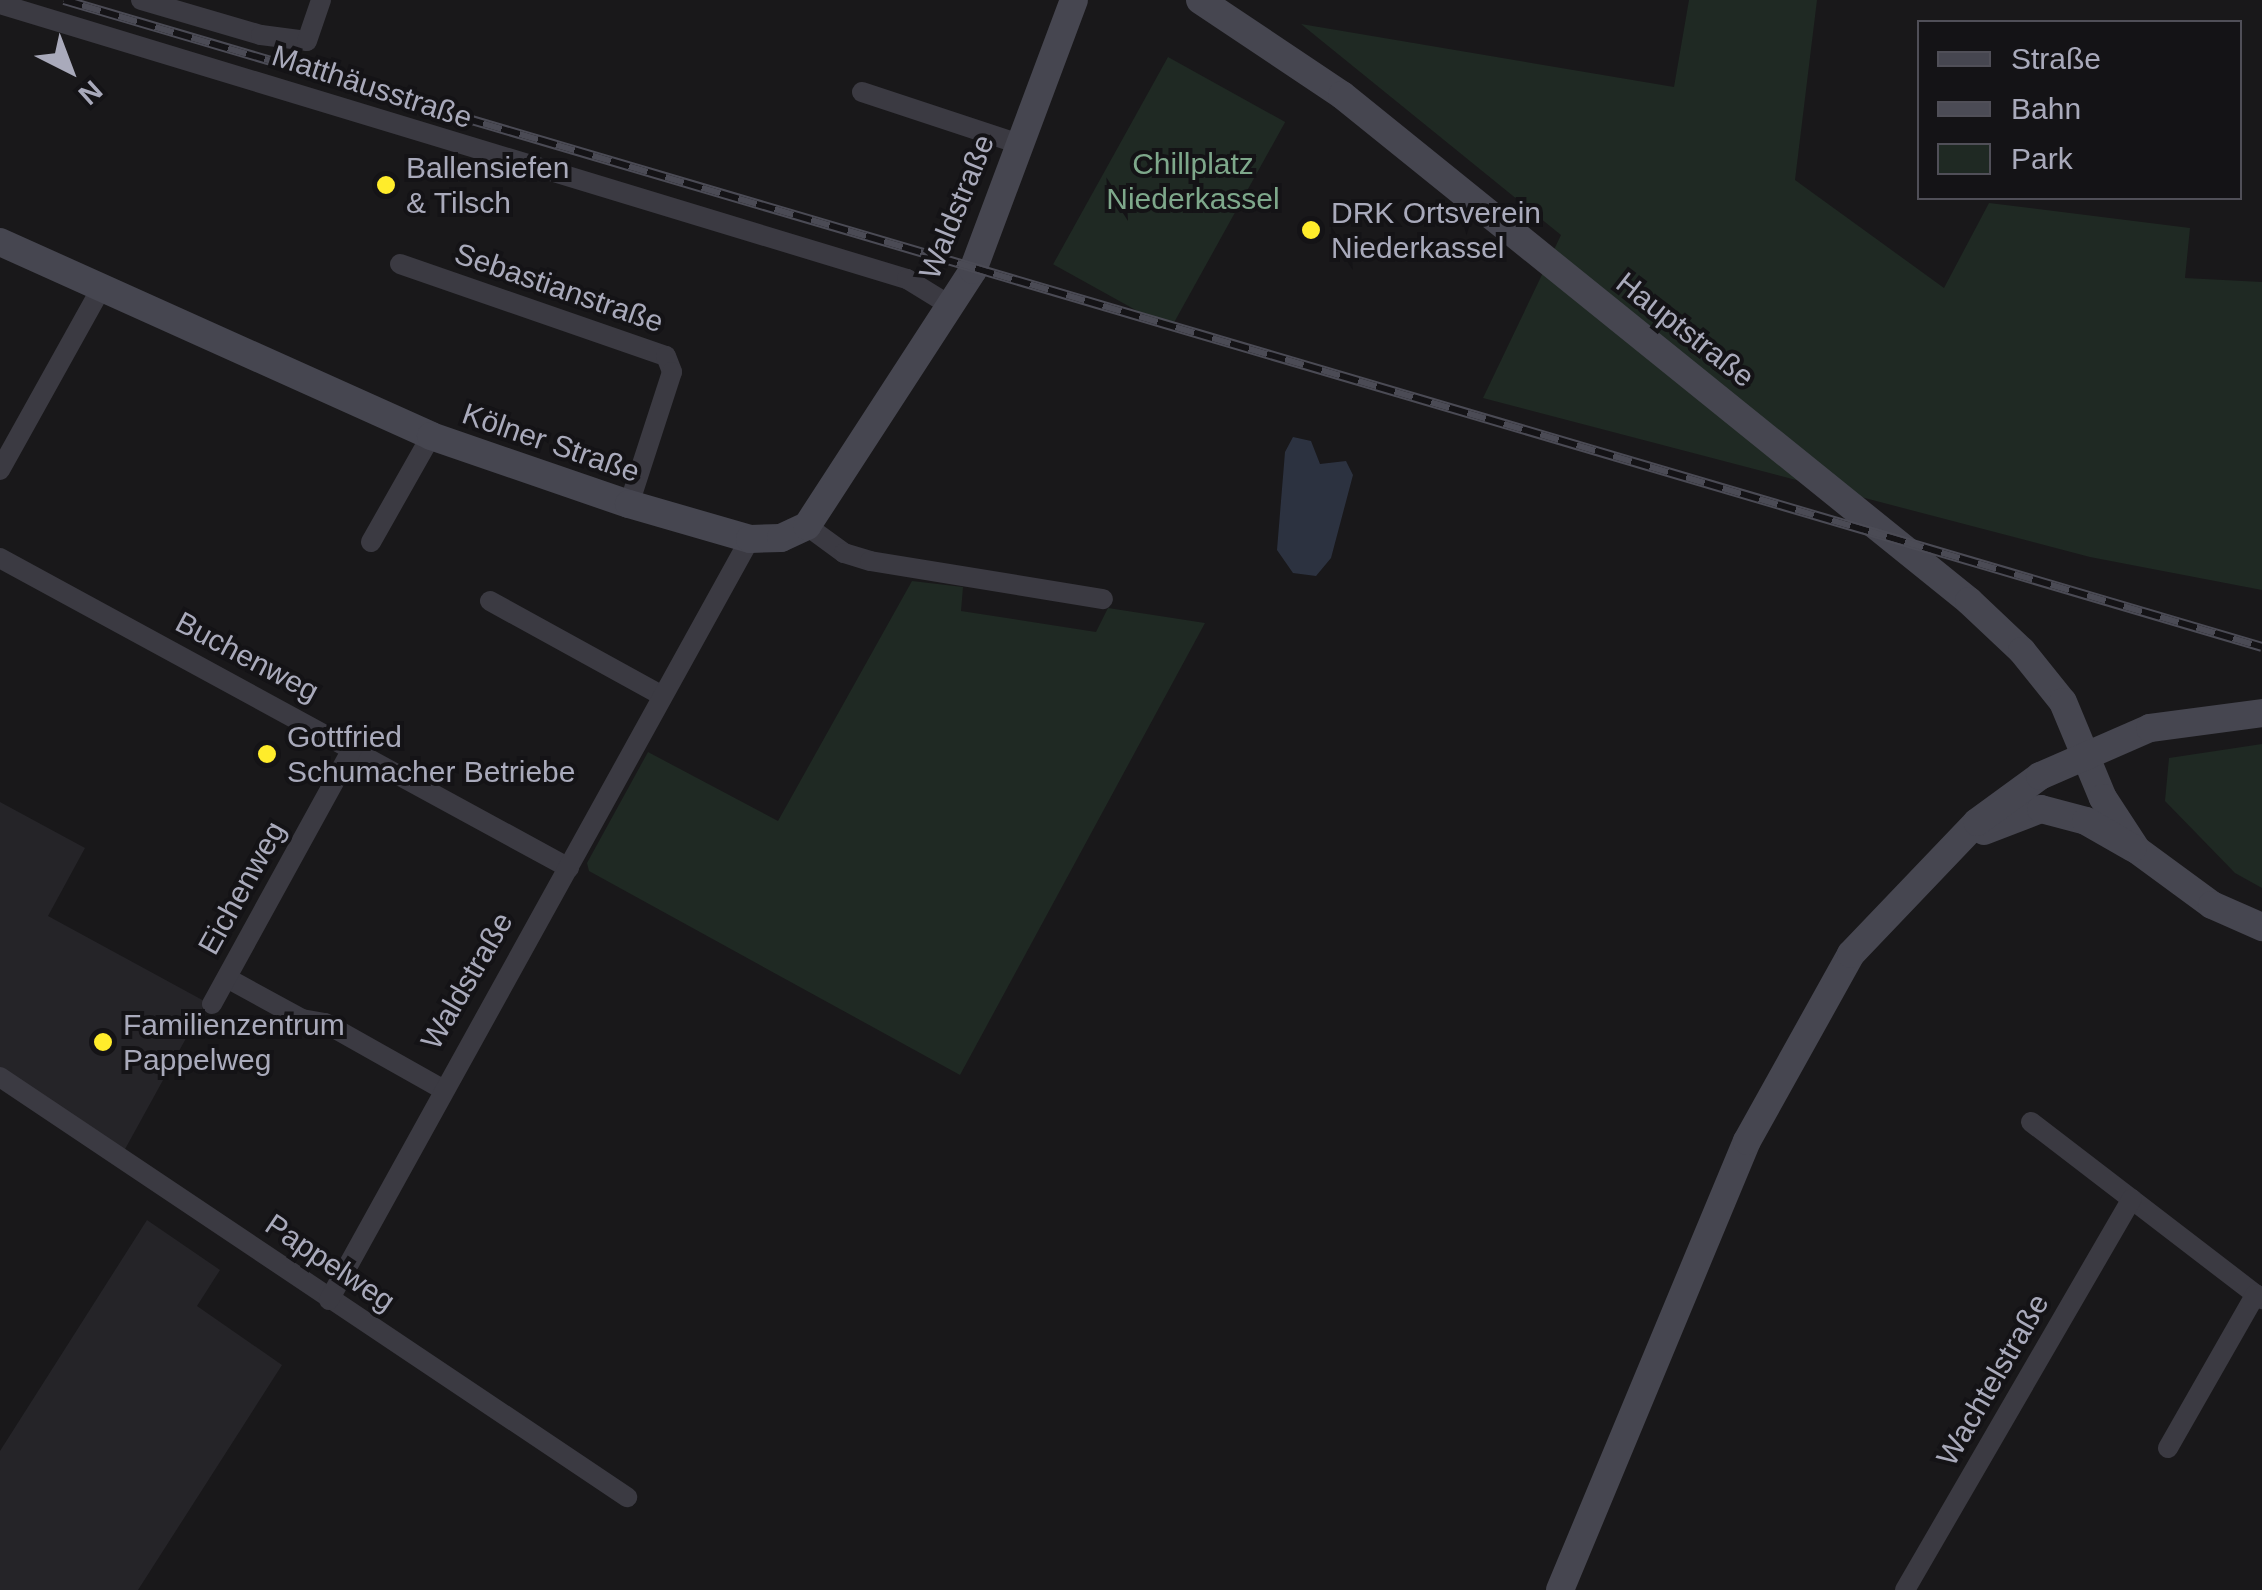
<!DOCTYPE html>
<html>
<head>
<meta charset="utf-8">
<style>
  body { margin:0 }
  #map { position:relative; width:2262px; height:1590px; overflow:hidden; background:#19181a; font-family:Helvetica,sans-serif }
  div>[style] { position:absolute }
  .built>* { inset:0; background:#252428 }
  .green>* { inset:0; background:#1f2923; transform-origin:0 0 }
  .water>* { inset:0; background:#2c3240 }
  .street>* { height:20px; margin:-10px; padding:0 10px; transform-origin:10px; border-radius:10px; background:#3b3a42 }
  .secondary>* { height:28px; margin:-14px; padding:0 14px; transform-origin:14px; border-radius:14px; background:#464650 }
  .rail>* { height:10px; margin-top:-5px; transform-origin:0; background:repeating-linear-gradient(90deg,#141316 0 19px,#4b4b55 0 38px); box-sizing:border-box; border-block:2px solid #4b4b55 }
  .dots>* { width:28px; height:28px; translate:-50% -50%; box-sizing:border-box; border:5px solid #141316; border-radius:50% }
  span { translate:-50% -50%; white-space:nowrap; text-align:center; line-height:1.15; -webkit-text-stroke:8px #141316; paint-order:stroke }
  .street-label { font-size:30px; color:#a9aabb }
  .park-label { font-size:30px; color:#7ea88b }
  .poi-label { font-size:30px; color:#a9aabb }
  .left { translate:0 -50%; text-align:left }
  .legend { position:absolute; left:1917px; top:20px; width:325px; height:180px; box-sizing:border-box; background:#141316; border:2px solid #504f58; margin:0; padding:12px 18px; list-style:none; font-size:30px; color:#a9aabb }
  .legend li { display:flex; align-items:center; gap:20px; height:50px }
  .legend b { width:50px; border:2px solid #504f58 }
  .north { position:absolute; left:20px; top:20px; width:100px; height:100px; -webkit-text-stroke:8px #141316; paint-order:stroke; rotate:138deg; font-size:28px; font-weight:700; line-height:40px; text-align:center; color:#a9aabb }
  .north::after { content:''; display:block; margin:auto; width:35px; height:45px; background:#a9aabb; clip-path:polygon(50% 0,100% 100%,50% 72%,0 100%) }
</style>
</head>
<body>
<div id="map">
  <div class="built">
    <i style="clip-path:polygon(0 802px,85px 848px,48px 916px,206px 1002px,124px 1151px,0 1070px)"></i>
    <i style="clip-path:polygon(147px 1220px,220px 1270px,197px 1306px,282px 1365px,138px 1590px,0 1590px,0 1451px)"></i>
  </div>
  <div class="green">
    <i style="clip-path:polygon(1689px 0,1817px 0,1795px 180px,1944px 288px,1989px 203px,2190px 228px,2185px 278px,2262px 282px,2262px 590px,2090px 557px,1483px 398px,1561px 235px,1301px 24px,1674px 87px)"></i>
    <i style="left:1168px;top:57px;width:134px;height:237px;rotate:29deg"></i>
    <i style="clip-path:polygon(912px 581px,963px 587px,961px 611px,1096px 632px,1108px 608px,1205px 623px,960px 1075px,589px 871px,587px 863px,648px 752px,778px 821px)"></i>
    <i style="clip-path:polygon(2262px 744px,2262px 888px,2235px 873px,2165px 801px,2169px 758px)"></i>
  </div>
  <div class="water">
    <i style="clip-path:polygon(1293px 437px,1311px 441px,1320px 464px,1346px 461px,1353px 475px,1331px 558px,1316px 576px,1293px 573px,1277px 550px,1285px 452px)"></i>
  </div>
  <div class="street">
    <i style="left:141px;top:0;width:125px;rotate:16.3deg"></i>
    <i style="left:261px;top:35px;width:46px;rotate:7.4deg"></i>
    <i style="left:307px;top:41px;width:43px;rotate:-71.1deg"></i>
    <i style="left:0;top:4px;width:948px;rotate:16.87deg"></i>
    <i style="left:907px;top:279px;width:52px;rotate:31.5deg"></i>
    <i style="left:862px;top:92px;width:165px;rotate:18.3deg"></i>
    <i style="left:400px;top:264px;width:281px;rotate:19.1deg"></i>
    <i style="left:666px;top:356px;width:17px;rotate:69deg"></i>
    <i style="left:672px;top:372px;width:139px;rotate:108deg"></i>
    <i style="left:0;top:470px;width:210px;rotate:-60.9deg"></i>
    <i style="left:807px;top:526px;width:46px;rotate:36.1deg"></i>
    <i style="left:844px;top:553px;width:27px;rotate:17deg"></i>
    <i style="left:870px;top:561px;width:236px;rotate:9.3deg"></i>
    <i style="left:371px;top:542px;width:122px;rotate:-60.5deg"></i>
    <i style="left:0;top:558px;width:648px;rotate:28.58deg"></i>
    <i style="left:490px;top:601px;width:197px;rotate:28.8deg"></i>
    <i style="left:227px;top:978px;width:85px;rotate:28.7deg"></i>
    <i style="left:302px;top:1019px;width:23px;rotate:10deg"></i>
    <i style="left:325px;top:1023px;width:134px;rotate:29.4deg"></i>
    <i style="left:212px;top:1004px;width:292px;rotate:-61.2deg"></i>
    <i style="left:0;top:1077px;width:755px;rotate:33.82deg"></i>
    <i style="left:2031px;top:1122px;width:291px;rotate:37.5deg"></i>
    <i style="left:329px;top:1300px;width:870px;rotate:-61.05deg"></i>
    <i style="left:2168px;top:1448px;width:177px;rotate:-60.3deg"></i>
    <i style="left:1905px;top:1590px;width:452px;rotate:-59.9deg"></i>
  </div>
  <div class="secondary">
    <i style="left:1200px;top:0;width:171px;rotate:33.8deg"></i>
    <i style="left:1342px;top:95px;width:806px;rotate:38.9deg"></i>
    <i style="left:1969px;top:601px;width:73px;rotate:43.3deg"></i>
    <i style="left:2022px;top:651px;width:65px;rotate:51.2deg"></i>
    <i style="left:2063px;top:702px;width:104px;rotate:67.4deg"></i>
    <i style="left:2103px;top:798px;width:62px;rotate:56.8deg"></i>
    <i style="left:2137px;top:850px;width:93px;rotate:36.3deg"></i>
    <i style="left:2212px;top:905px;width:55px;rotate:23.7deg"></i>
    <i style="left:0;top:242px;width:473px;rotate:24.2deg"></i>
    <i style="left:431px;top:436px;width:209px;rotate:19deg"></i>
    <i style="left:629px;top:504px;width:126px;rotate:16.1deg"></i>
    <i style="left:750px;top:539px;width:31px;rotate:-2deg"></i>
    <i style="left:781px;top:538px;width:29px;rotate:-25deg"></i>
    <i style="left:807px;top:526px;width:305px;rotate:-57deg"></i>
    <i style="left:973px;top:270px;width:288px;rotate:-69.5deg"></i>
    <i style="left:1984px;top:831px;width:61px;rotate:-21.1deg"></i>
    <i style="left:2041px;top:809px;width:47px;rotate:14.9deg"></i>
    <i style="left:2086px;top:821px;width:54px;rotate:29.9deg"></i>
    <i style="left:1560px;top:1590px;width:486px;rotate:-67.4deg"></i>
    <i style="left:1747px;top:1141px;width:214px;rotate:-60.9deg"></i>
    <i style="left:1851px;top:954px;width:182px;rotate:-46.3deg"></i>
    <i style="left:1977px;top:822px;width:78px;rotate:-36.1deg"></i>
    <i style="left:2040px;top:776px;width:120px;rotate:-23.6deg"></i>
    <i style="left:2150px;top:728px;width:113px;rotate:-7.6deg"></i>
  </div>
  <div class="rail">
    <i style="left:64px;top:0;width:2291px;rotate:16.4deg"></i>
  </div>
  <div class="dots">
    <i style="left:386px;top:185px;background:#ffec2b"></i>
    <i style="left:1311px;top:230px;background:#ffec2b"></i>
    <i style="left:267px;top:754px;background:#ffec2b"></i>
    <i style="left:103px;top:1042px;background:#ffec2b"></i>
  </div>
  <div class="street-label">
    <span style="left:372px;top:87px;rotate:18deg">Matthäusstraße</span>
    <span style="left:957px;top:207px;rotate:-68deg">Waldstraße</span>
    <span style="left:559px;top:288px;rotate:19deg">Sebastianstraße</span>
    <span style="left:1685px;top:330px;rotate:38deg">Hauptstraße</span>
    <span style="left:551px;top:443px;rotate:19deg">Kölner Straße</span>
    <span style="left:247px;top:657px;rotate:28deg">Buchenweg</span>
    <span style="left:242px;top:888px;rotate:-61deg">Eichenweg</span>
    <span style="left:467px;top:981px;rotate:-60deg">Waldstraße</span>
    <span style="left:330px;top:1263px;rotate:34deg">Pappelweg</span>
    <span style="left:1993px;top:1380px;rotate:-60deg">Wachtelstraße</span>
  </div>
  <div class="park-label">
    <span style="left:1193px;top:181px">Chillplatz<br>Niederkassel</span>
  </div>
  <div class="poi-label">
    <span class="left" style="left:406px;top:185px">Ballensiefen<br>&amp; Tilsch</span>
    <span class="left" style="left:1331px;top:230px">DRK Ortsverein<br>Niederkassel</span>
    <span class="left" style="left:287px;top:754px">Gottfried<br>Schumacher Betriebe</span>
    <span class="left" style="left:123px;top:1042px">Familienzentrum<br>Pappelweg</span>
  </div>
  <ul class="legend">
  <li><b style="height:12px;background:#464650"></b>Straße</li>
  <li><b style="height:12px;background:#4b4b55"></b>Bahn</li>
  <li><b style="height:28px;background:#1f2923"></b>Park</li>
  </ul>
  <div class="north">N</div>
</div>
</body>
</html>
